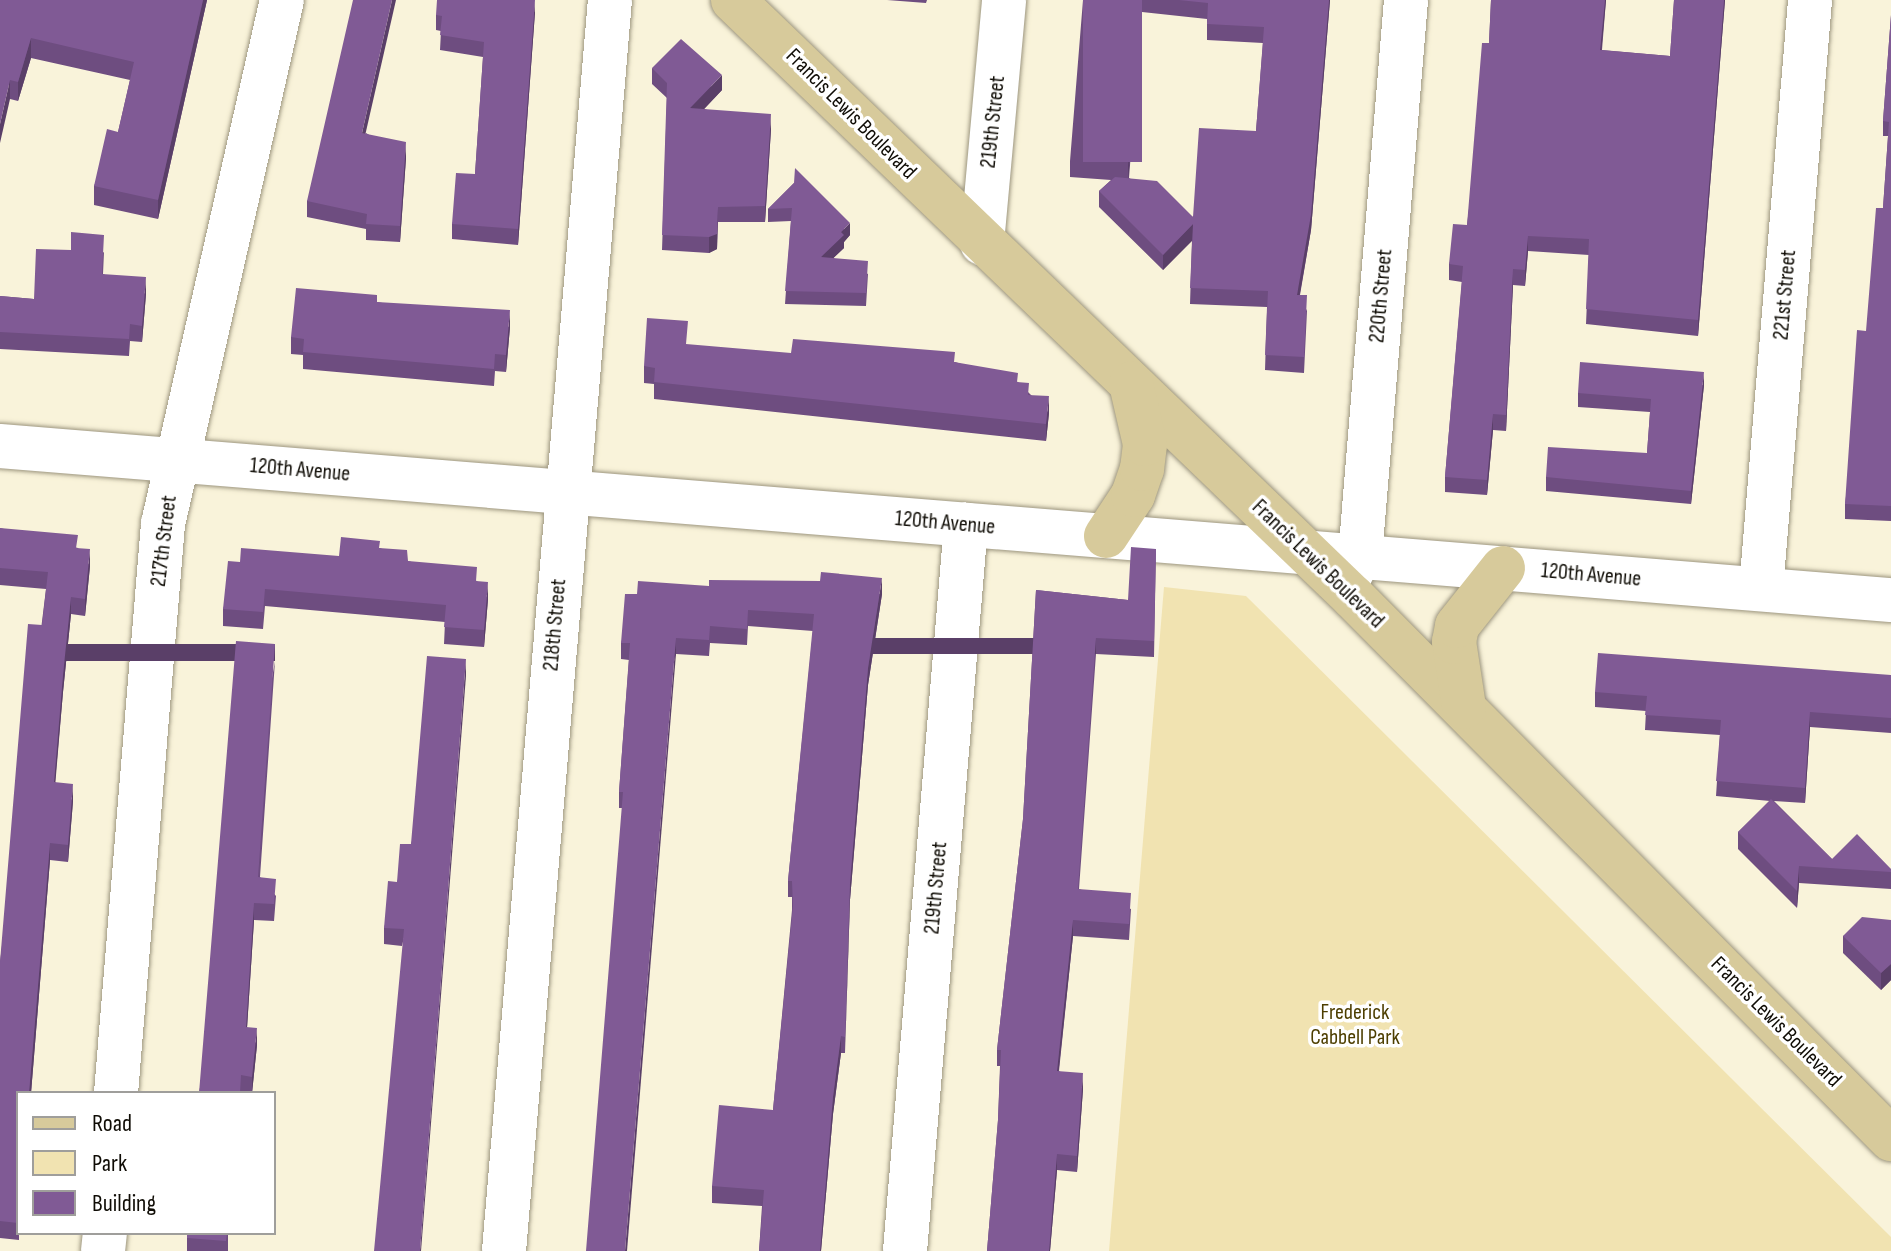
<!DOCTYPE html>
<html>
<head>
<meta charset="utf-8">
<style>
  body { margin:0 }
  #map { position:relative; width:1891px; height:1251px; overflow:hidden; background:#f9f3da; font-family:"Sofia Sans Condensed",sans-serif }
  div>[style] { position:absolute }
  .green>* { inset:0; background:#f1e3b1 }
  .roads { filter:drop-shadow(0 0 2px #9d967f) drop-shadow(0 0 2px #9d967f) }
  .minor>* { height:44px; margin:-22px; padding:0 22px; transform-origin:22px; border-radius:22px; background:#fff }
  .major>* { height:44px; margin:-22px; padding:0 22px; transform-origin:22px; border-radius:22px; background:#d7ca9b }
  .wall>* { inset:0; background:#6e4d80; transform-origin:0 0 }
  .shaded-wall>* { inset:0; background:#5a3f68; transform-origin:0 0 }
  .building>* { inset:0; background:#805a95; transform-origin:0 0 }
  span { translate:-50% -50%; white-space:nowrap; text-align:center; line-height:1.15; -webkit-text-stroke:7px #fff; paint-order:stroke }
  .street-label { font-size:22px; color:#0f0c05 }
  .park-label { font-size:22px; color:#4d3e00 }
  .legend { position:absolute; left:16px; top:1091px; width:260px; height:144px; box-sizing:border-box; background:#fff; border:2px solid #9f9e9b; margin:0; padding:10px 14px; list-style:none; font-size:24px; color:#0f0c05 }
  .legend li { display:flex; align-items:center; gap:16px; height:40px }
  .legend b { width:40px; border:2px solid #9f9e9b }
</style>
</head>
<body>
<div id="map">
  <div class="green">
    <i style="clip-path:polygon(1164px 587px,1246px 596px,1891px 1237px,1891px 1251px,1109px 1251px)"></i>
  </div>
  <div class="roads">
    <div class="minor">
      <i style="left:982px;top:243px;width:244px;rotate:-84.8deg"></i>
      <i style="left:0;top:446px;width:1897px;rotate:4.66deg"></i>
      <i style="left:1346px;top:583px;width:30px;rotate:-62deg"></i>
      <i style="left:1360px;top:557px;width:559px;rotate:-85.28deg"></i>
      <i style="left:1761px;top:589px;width:591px;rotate:-85.24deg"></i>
      <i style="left:116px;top:1093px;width:571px;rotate:-85.28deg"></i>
      <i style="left:163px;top:524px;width:537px;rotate:-77.21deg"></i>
      <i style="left:103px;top:1251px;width:18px;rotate:-84deg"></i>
      <i style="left:504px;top:1251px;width:1255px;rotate:-85.16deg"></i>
      <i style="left:905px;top:1251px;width:729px;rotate:-85.2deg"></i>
    </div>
    <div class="major">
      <i style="left:733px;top:0;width:861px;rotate:43.92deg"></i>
      <i style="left:1353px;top:597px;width:764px;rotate:45.21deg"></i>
      <i style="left:1106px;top:536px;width:49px;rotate:-56.6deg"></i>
      <i style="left:1133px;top:495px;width:28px;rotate:-71deg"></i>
      <i style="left:1142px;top:469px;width:25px;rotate:-83deg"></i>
      <i style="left:1145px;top:444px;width:62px;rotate:-103.1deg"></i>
      <i style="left:1464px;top:707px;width:66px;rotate:-98.7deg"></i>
      <i style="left:1454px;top:642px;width:16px;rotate:-79deg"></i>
      <i style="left:1457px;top:626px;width:74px;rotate:-51.6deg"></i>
    </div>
  </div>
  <div class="wall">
    <i style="clip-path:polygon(0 0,207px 0,158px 219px,94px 205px,94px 186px,118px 132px,130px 80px,31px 58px,18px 101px,10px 99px)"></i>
    <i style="clip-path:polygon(887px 0,927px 0,926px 3px)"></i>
    <i style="clip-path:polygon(evenodd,1083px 0,1330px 0,1311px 230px,1300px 295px,1307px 311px,1304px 373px,1265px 370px,1267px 307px,1190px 304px,1192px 240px,1163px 270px,1099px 207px,1099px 191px,1111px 180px,1070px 177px,1070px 161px,1083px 0,1142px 12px,1207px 19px,1207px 40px,1263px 43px,1256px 131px,1193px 217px,1129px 178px,1142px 12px)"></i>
    <i style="clip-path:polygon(1491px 0,1606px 0,1602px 50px,1670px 56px,1674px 0,1725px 0,1698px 336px,1586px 324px,1589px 255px,1528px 251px,1525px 286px,1513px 285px,1506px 431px,1493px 430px,1487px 495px,1445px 492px,1445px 477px,1462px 282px,1449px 280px,1449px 264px,1467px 225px,1489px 43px)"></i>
    <i style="clip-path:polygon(535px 12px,518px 245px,452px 239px,452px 224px,475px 174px,483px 57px,440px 50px,441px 31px,436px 30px,436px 15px)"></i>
    <i style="clip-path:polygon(1891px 15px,1891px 521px,1845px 519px,1845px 504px,1883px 208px,1888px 136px,1883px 136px,1883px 121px)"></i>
    <i style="clip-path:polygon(652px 68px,722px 90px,704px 109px,771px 129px,765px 222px,718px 222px,717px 249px,709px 253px,662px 250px,667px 98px,652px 84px)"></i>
    <i style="clip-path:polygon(366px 133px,406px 158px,400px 242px,366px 240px,366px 229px,307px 217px,307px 201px)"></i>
    <i style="clip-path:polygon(794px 183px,850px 235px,844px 242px,844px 248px,833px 258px,868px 274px,866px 306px,785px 304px,791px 221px,768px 222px,768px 209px)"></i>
    <i style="clip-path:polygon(104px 252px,103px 274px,146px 294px,142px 342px,130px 341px,129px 356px,0 349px,0 296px,34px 299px)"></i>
    <i style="clip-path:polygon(377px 302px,510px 327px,506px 372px,495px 371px,494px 386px,303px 369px,303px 355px,291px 354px,291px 337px)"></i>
    <i style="clip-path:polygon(791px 353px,955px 362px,1018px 382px,1049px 413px,1046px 441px,654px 399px,654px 384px,644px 383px,644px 366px)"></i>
    <i style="clip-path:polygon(1704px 385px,1691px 504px,1546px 491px,1546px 477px,1647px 453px,1650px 412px,1578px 407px,1578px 393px)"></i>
    <i style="clip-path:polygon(0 528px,78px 548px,90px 566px,85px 616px,71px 614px,63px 692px,55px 782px,73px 801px,68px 862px,50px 860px,31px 1093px,18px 1093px,19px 1240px,0 1238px,0 962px,46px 589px,0 585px)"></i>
    <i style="clip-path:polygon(380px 548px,408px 561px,477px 581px,488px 599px,484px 647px,444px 644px,445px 622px,265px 606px,263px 629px,223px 626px,223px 609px,240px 562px,339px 556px)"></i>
    <i style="clip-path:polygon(1156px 549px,1154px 657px,1096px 654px,1079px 889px,1131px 909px,1129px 940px,1073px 936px,1059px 1071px,1083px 1089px,1077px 1172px,1057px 1170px,1050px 1251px,987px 1251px,998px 1120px,1000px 1066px,997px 1066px,997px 1050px,1023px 819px,1036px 590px,1128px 600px)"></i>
    <i style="clip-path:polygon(709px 586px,882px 594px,868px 685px,850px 900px,845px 1053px,841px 1053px,833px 1114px,821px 1251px,759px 1251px,762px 1206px,712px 1203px,712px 1186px,773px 1110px,792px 910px,792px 897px,788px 897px,788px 881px,813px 631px,748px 626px,747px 645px,710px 643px,709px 656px,676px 654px,622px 808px,619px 808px,619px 792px,629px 660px,621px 659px,621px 643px,637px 594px)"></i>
    <i style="clip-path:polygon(275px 661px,260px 877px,276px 896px,274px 921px,254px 920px,247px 1027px,257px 1045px,252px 1093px,199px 1093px)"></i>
    <i style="clip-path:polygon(1891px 675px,1891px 733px,1810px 727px,1805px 803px,1774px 801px,1832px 859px,1891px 869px,1891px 889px,1799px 883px,1797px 908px,1738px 849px,1738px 832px,1770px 801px,1716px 796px,1720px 735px,1645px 730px,1646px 711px,1595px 707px,1595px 692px)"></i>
    <i style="clip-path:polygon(466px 676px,402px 946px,384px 944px,384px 928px,397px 882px,411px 844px)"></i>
    <i style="clip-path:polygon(1891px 920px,1891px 980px,1881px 990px,1843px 953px,1843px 936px)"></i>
    <i style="left:187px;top:1233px;width:41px;height:18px"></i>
  </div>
  <div class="shaded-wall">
    <i style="clip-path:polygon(203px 0,207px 0,158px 219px,158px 200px)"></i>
    <i style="clip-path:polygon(392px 0,396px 0,362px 149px,362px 133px)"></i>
    <i style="clip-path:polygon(535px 0,535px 12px,518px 245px,518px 229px)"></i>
    <i style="clip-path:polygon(1142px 0,1142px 12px,1128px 182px,1128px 166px)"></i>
    <i style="clip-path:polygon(1329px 0,1330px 0,1311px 230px,1297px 310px,1297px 295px)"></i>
    <i style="clip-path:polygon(1605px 0,1606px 0,1600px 65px,1600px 50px)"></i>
    <i style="clip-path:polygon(1724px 0,1725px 0,1698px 336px,1698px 320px)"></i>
    <i style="clip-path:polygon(31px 38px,31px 58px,18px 101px,18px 82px)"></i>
    <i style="clip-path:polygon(722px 75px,722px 90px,690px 124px,690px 108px)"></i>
    <i style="clip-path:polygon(10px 80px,10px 99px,0 143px,0 124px)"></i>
    <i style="clip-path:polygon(771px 114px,771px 129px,765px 222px,765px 206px)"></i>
    <i style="clip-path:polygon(406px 142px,406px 158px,400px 242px,400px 226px)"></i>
    <i style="clip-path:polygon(718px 207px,717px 249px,709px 253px,709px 237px)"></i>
    <i style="clip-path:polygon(850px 223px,850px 235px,844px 242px,844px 248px,821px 270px,821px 257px,841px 232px)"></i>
    <i style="clip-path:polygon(1193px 224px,1193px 240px,1163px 270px,1163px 255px)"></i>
    <i style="clip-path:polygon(1528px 236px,1528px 251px,1525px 286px,1525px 270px)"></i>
    <i style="clip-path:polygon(1513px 269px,1513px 285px,1506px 431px,1506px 415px)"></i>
    <i style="clip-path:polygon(146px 277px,146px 294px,142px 342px,142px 326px)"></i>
    <i style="clip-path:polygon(510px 310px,510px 327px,506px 372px,506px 355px)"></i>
    <i style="clip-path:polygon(1704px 372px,1704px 385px,1691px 504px,1691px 491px)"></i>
    <i style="clip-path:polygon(1049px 396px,1049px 413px,1046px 441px,1046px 424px)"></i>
    <i style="clip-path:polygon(1493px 414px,1493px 430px,1487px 495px,1487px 480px)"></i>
    <i style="clip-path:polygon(90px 549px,90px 566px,85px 616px,85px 599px)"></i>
    <i style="clip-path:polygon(882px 578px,882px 594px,868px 685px,850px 900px,845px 1053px,850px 883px,868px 668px)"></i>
    <i style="clip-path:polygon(488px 582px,488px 599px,484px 647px,484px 630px)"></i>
    <i style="clip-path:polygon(71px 597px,71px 614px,63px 692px,54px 799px,54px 782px,63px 675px)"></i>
    <i style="clip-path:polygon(676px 638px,676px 654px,627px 1251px,625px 1251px)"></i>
    <i style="left:1096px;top:638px;width:16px;height:252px;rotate:90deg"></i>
    <i style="left:275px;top:644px;width:17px;height:234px;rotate:90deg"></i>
    <i style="clip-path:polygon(466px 659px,466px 676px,421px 1251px,420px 1251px)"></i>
    <i style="clip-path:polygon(1810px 712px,1810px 727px,1805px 803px,1805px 788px)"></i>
    <i style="clip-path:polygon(73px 784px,73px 801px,68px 862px,68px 845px)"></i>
    <i style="clip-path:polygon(50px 843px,50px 860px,31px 1093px,29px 1093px)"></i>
    <i style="clip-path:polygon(1799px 866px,1799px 883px,1797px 908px,1797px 891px)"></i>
    <i style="clip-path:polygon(254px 903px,254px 920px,246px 1044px,246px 1027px)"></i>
    <i style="clip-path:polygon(1073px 920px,1073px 936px,1057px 1086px,1057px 1071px)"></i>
    <i style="clip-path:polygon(1891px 964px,1891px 980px,1881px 990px,1881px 973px)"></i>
    <i style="clip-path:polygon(257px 1028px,257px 1045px,252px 1093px,252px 1077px)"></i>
    <i style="clip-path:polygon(841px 1036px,841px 1053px,833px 1114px,821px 1251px,820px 1251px,833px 1097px)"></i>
    <i style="clip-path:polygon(1083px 1073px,1083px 1089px,1077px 1172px,1077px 1156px)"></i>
    <i style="clip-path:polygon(1057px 1154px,1057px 1170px,1050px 1251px,1049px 1251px)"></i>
  </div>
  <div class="building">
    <i style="clip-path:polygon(0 0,203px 0,158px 200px,94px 186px,107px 129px,118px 132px,134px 62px,31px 38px,18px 82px,10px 80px,0 124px)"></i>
    <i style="clip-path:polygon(353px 0,392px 0,362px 133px,406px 142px,400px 226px,366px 224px,367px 214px,307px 201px)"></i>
    <i style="clip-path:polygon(437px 0,535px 0,518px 229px,452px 224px,456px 173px,475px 174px,484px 42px,440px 35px,442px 16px,436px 15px)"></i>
    <i style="left:1083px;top:0;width:59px;height:162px"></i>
    <i style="clip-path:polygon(1179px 0,1329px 0,1311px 215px,1297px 295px,1307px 295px,1304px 357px,1265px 355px,1268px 291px,1190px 288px,1193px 224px,1163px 255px,1099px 191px,1115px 177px,1157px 181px,1193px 217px,1199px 128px,1256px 131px,1264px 27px,1207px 24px,1208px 3px)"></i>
    <i style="clip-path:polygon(1491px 0,1605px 0,1600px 50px,1670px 56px,1674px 0,1724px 0,1698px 320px,1586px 309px,1589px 239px,1528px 236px,1525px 270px,1513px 269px,1506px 415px,1493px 414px,1487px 480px,1445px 477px,1463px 266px,1449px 264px,1453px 224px,1467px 225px,1482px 43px,1489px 43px)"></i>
    <i style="clip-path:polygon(1891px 15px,1891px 506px,1845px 504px,1857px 330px,1866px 331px,1876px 208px,1883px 208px,1889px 122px,1883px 121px)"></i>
    <i style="clip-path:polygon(681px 39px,722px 75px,690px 108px,771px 114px,765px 206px,718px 207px,717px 234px,709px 237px,662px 235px,667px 83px,652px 68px)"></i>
    <i style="clip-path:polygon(795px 168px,850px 223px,841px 232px,844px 235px,821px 257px,868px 261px,866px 293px,785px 291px,792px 208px,768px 209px,794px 183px)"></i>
    <i style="clip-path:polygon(71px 232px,104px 235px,102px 274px,146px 277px,142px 326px,130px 324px,129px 339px,0 332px,0 296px,34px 299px,36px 249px,71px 250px)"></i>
    <i style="clip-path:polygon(296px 288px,377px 295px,377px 302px,510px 310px,506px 355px,495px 354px,494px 369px,303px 352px,304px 339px,291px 337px)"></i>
    <i style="clip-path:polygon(647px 318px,688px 321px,686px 344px,791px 353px,793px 339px,955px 352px,954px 362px,1018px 373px,1017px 382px,1029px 383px,1028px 395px,1049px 396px,1046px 424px,654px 382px,655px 368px,644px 366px)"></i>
    <i style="clip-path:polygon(1580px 362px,1704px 372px,1691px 491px,1546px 477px,1548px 447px,1647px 453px,1651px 399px,1578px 393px)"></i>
    <i style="clip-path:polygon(0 528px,78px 535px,76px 548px,90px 549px,85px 599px,71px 597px,63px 675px,54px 782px,73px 784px,68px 845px,50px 843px,29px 1093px,18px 1093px,18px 1223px,0 1221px,0 962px,28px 624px,42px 625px,48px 572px,0 568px)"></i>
    <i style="clip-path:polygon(341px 537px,380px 541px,379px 548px,407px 550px,408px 561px,477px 567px,476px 581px,488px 582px,484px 630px,444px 627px,446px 605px,265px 589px,263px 612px,223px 609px,228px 561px,240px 562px,241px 548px,339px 556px)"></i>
    <i style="clip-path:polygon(1131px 547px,1156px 549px,1154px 641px,1096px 638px,1078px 889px,1131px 893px,1129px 924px,1073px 920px,1057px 1071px,1083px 1073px,1077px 1156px,1057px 1154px,1049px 1251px,987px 1251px,998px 1120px,1001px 1050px,997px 1050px,1023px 819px,1036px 590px,1128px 600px)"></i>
    <i style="clip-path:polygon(821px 572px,882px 578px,868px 668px,850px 883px,845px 1037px,841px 1036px,833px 1097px,820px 1251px,759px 1251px,764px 1190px,712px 1186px,719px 1105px,773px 1110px,793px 906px,792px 881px,788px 881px,814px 614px,748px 610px,747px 629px,710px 626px,709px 640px,676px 638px,625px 1251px,586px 1251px,623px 792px,619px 792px,630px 643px,621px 643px,625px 594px,637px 594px,638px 581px,709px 586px,709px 580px,820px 581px)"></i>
    <i style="clip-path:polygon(236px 641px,275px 644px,258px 877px,276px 879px,274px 904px,254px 903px,246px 1027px,257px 1028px,252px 1077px,241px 1075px,240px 1093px,199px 1093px)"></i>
    <i style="clip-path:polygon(1598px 653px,1891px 675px,1891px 718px,1810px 712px,1805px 788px,1716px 781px,1721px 720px,1645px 715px,1647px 696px,1595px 692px)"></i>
    <i style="clip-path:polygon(427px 656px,466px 659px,420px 1251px,374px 1251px,404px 929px,384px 928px,388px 881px,397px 882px,400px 844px,411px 844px)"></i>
    <i style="clip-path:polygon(1771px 799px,1832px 859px,1857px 834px,1891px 869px,1891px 872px,1799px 866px,1797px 891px,1738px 832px)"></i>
    <i style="clip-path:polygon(1862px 917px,1891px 920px,1891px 964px,1881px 973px,1843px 936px)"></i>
    <i style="clip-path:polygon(187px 1233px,227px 1233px,226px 1241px,187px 1238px)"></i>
  </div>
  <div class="street-label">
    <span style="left:851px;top:114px;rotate:45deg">Francis Lewis Boulevard</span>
    <span style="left:993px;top:122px;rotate:-84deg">219th Street</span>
    <span style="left:1785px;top:295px;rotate:-85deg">221st Street</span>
    <span style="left:1381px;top:296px;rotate:-85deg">220th Street</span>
    <span style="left:300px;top:470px;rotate:5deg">120th Avenue</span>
    <span style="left:945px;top:523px;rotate:5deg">120th Avenue</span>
    <span style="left:164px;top:541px;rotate:-83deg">217th Street</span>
    <span style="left:1318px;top:564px;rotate:44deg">Francis Lewis Boulevard</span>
    <span style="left:1591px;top:575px;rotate:5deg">120th Avenue</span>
    <span style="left:555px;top:625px;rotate:-85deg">218th Street</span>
    <span style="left:936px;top:888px;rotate:-85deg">219th Street</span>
    <span style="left:1776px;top:1022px;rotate:45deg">Francis Lewis Boulevard</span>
  </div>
  <div class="park-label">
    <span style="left:1355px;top:1025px">Frederick<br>Cabbell Park</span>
  </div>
  <ul class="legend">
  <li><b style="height:10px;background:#d7ca9b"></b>Road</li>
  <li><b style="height:22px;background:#f1e3b1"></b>Park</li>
  <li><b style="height:22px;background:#805a95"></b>Building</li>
  </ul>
</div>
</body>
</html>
